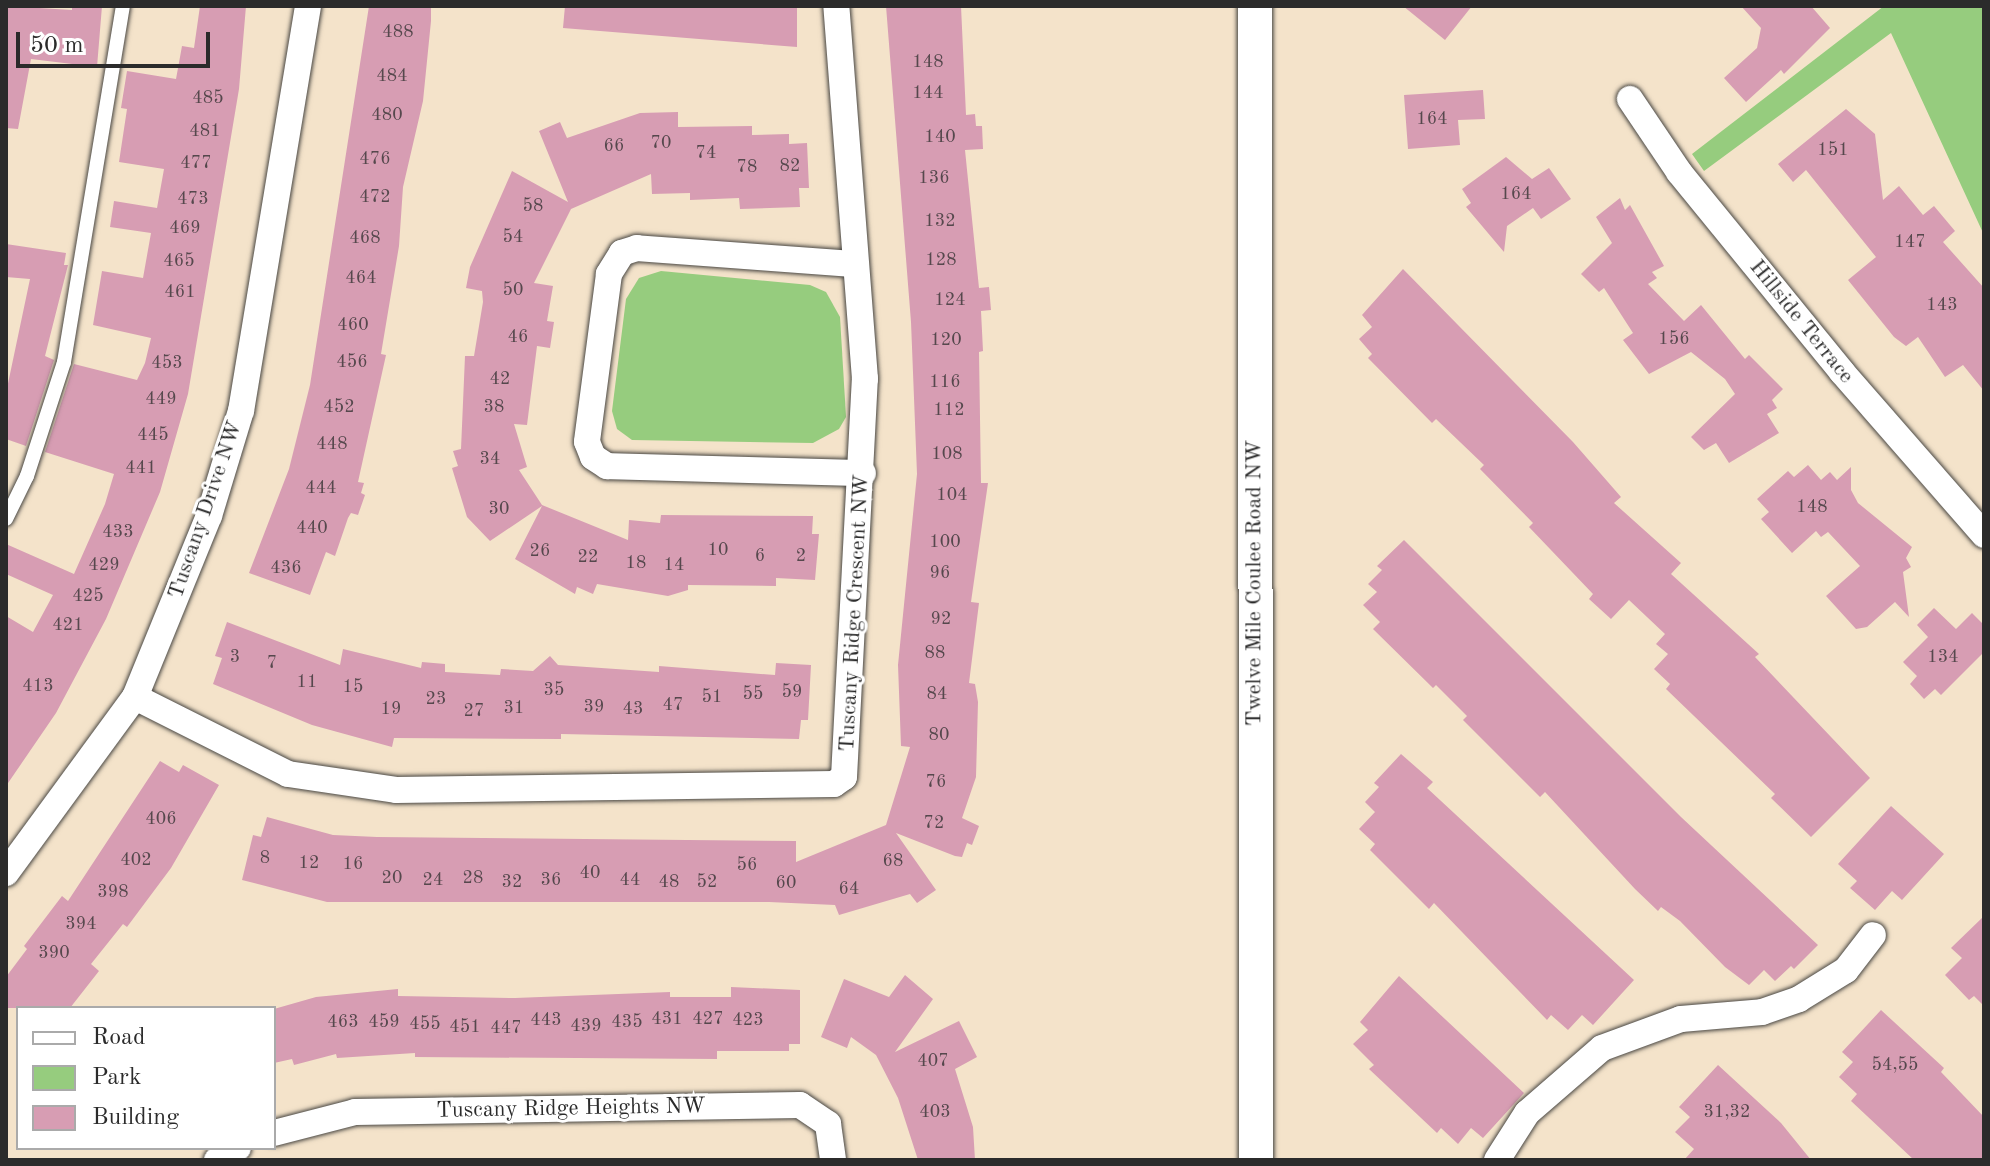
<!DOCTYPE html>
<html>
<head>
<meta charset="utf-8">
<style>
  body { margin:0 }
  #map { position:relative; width:1990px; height:1166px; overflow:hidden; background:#f4e3ca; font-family:"Old Standard TT",serif }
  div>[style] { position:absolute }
  .green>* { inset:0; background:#96cc7e }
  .building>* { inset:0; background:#d79db3 }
  .roads { filter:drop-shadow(0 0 2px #494743) drop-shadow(0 0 2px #494743) }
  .service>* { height:14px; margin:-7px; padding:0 7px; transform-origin:7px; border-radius:7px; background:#fff }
  .minor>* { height:26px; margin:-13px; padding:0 13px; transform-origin:13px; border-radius:13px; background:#fff }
  .tertiary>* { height:34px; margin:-17px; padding:0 17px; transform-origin:17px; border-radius:17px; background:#fff }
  span { translate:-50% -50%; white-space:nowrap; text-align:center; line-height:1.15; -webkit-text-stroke:6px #fff; paint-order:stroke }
  .number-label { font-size:18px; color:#56484d }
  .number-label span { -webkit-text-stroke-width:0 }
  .street-label { font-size:22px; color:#2b2b2b }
  .frame { position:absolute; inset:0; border:8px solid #2b2b2b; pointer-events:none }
  .legend { position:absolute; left:16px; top:1006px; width:260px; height:144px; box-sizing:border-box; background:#fff; border:2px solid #aaa; margin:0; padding:10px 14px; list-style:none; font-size:24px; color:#2b2b2b }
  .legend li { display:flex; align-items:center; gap:16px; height:40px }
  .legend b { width:40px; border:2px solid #aaa }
  .scale { position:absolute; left:16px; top:32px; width:194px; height:36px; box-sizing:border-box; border:4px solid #2b2b2b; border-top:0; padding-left:10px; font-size:24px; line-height:28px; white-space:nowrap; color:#2b2b2b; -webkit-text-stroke:6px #fff; paint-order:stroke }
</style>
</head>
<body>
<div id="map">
  <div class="green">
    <i style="clip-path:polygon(1884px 6px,1984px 6px,1984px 235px,1891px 33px,1704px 171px,1692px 154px)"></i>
    <i style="clip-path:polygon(661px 271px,810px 285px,826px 292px,840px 317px,846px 417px,839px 429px,813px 443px,632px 440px,617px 429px,612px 411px,626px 299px,639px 278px)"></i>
  </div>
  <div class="building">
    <i style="clip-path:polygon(6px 6px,72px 10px,72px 6px,102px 6px,97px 67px,31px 59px,18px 129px,6px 128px)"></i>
    <i style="clip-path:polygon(200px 6px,246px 6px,239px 89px,188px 394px,160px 492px,106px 619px,56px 713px,6px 786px,6px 616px,33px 632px,53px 595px,6px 574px,6px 544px,74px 574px,105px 504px,114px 474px,45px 452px,74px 364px,137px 380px,145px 363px,151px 338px,93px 325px,102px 271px,143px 278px,151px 233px,110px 227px,114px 201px,157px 208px,164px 169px,119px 162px,127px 109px,121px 108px,127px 71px,176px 79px,182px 46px,194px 48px)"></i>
    <i style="clip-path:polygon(369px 6px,431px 6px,431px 21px,423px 101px,403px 187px,399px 246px,381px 354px,386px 355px,358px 482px,364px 483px,361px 493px,365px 495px,358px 515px,351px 513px,348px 518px,335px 556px,326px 552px,310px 595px,249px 573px,289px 469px,310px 385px)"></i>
    <i style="clip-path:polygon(565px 6px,797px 6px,797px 47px,563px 28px)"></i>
    <i style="clip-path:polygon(886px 6px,961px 6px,966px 115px,975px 114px,976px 126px,982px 126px,983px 149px,965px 150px,979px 288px,989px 287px,991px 310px,981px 311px,983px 351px,979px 352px,981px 483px,988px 483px,971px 602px,979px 603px,969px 683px,975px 684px,978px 702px,976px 777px,962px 818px,979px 826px,972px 845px,967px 843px,962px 857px,955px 856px,896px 833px,936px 890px,917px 903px,910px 894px,839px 915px,835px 905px,769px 902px,327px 902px,242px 880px,253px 835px,261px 837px,267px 817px,333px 835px,377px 837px,796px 841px,796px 862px,886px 825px,910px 747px,901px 746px,898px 665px,917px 474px,911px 322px)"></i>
    <i style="clip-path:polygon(1403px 6px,1472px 6px,1445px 40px)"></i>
    <i style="clip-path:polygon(1741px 6px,1811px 6px,1830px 28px,1784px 74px,1781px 70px,1746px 102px,1724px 78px,1757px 48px,1761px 28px)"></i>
    <i style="clip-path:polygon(1483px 90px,1485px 119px,1458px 120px,1460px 145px,1408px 149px,1404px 95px)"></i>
    <i style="clip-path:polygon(1846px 109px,1875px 134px,1883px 200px,1899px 186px,1923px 215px,1934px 206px,1955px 231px,1943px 242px,1984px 288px,1984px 391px,1963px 365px,1945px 377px,1918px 337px,1906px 346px,1894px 337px,1848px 280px,1876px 257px,1806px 170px,1793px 182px,1778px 164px)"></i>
    <i style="clip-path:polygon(678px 112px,678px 127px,752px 126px,752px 135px,789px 134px,789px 144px,807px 143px,809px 188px,799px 188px,800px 207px,740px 209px,739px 198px,690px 200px,690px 193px,652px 194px,651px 174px,571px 209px,534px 283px,553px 286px,547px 321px,554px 322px,550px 348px,537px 346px,527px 425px,514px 424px,527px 467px,519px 470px,542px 505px,628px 540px,629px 520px,660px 523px,661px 515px,813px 516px,812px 534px,819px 534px,815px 580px,776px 578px,776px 586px,688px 585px,688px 590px,668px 596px,597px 584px,593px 594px,577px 587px,575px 594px,515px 559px,542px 506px,490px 541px,467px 517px,452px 468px,458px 466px,453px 451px,461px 449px,465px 356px,474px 356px,483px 302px,482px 291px,466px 288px,470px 267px,512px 171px,568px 202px,539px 131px,560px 122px,567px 138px,640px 113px)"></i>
    <i style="clip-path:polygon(1506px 157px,1532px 179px,1549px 168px,1571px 199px,1541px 219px,1533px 208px,1507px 226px,1504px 252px,1466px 207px,1471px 203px,1462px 189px)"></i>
    <i style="clip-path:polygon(1620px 198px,1625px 210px,1630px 205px,1664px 266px,1652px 272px,1657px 278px,1648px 284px,1684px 321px,1701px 305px,1745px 359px,1749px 355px,1783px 389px,1772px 400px,1777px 408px,1767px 414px,1779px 433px,1729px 463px,1716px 443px,1704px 450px,1691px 437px,1735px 394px,1725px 379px,1691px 352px,1649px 374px,1623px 340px,1633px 333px,1604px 288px,1599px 292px,1581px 274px,1612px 243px,1596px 217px)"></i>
    <i style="clip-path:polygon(6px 244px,66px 253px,64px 265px,68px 265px,45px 356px,54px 360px,26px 446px,6px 439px,6px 393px,30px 279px,6px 277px)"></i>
    <i style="clip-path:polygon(1403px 269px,1573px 442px,1621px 497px,1614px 503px,1681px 563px,1671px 574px,1759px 654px,1755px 657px,1870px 778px,1811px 837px,1771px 798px,1775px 794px,1666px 689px,1670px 684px,1654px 669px,1668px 654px,1656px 644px,1665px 634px,1629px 600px,1611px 619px,1589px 599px,1593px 594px,1529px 527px,1533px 523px,1480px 469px,1484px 465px,1436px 419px,1432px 423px,1368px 358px,1372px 354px,1359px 339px,1372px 327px,1362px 315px)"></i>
    <i style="clip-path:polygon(1808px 465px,1821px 480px,1830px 472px,1837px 480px,1851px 467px,1851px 490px,1858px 503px,1912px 547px,1906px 558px,1911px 567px,1903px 572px,1909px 617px,1895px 602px,1867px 627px,1856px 629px,1826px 596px,1860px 566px,1828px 532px,1821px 537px,1816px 531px,1792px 553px,1761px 519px,1769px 512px,1757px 499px,1788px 471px,1794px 477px)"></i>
    <i style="clip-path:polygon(1404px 540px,1681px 817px,1818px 945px,1794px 969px,1791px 966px,1775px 981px,1764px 970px,1749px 985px,1725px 967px,1680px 921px,1661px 907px,1658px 911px,1635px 889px,1545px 792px,1540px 797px,1463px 720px,1467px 716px,1436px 685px,1433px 688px,1373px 629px,1380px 622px,1363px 605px,1377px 592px,1368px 584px,1382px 570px,1377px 566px)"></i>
    <i style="clip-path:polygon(1934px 608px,1956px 629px,1972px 613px,1984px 625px,1984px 652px,1941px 695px,1935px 689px,1924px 699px,1910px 684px,1917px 676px,1903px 662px,1928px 637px,1917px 625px)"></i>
    <i style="clip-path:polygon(227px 622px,340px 665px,343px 649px,421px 668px,422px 662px,445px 664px,445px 672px,500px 675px,501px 669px,533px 671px,550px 656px,558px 665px,659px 672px,659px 666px,775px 675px,776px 663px,811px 665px,808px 720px,801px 720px,799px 739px,561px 734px,561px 739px,394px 738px,392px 747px,312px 725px,213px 684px,222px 658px,215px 656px)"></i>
    <i style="clip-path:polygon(1401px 754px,1433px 782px,1427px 788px,1634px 980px,1593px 1025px,1582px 1015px,1568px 1030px,1551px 1015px,1547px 1020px,1434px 903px,1429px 909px,1370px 850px,1375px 844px,1359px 829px,1375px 812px,1365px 802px,1379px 787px,1374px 783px)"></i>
    <i style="clip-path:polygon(160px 761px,179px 772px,183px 765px,219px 785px,171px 868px,127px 927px,123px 924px,91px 964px,99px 971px,70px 1008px,6px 1008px,6px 977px,27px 949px,24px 946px,62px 896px,68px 901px)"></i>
    <i style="clip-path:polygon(1891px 806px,1944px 854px,1902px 900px,1892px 891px,1875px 910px,1850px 888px,1857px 881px,1838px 864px)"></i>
    <i style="clip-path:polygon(1984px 916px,1984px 1006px,1974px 996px,1969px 1000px,1945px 975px,1962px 958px,1951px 948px)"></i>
    <i style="clip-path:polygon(905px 975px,933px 999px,895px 1052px,959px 1021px,977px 1057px,955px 1069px,973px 1127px,975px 1160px,918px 1160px,898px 1098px,876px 1055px,851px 1037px,847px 1048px,821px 1037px,844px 979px,889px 997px)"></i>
    <i style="clip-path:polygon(1399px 976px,1524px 1093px,1483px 1138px,1471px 1128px,1458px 1144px,1441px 1128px,1437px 1133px,1369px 1069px,1374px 1065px,1353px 1044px,1368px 1030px,1360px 1022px)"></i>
    <i style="clip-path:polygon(731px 987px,800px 990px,800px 1044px,789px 1044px,789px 1051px,717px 1051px,717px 1059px,415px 1057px,415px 1053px,337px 1058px,336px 1054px,294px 1065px,292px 1059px,274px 1063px,274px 1009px,316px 997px,398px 989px,398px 996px,515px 998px,670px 992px,670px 997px,731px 997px)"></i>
    <i style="clip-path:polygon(1881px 1010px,1944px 1068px,1941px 1072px,1984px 1117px,1984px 1160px,1914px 1160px,1851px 1101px,1857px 1094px,1839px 1077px,1853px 1062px,1842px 1052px)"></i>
    <i style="clip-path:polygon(1718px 1065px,1781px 1123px,1811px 1160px,1684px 1160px,1694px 1149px,1675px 1132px,1690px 1117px,1679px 1107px)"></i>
  </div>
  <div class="roads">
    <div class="service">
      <i style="left:6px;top:519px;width:48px;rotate:-64deg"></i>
      <i style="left:27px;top:476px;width:120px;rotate:-72deg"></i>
      <i style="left:64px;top:362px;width:361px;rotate:-80.6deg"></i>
    </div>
    <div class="minor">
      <i style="left:1630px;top:99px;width:88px;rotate:56.1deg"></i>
      <i style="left:1679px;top:172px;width:258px;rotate:50.8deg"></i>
      <i style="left:1842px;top:372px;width:216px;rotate:48.9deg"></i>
      <i style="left:853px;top:264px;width:217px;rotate:-175.8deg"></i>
      <i style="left:637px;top:248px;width:16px;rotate:162deg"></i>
      <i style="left:622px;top:253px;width:25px;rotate:122deg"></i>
      <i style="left:609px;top:274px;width:169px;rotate:97.5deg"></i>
      <i style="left:587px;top:442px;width:16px;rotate:68deg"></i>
      <i style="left:593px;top:457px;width:17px;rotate:33deg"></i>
      <i style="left:607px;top:466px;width:256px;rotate:1.6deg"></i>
      <i style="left:135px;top:697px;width:171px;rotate:26.7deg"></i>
      <i style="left:288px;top:774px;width:109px;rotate:8.4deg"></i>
      <i style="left:396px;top:790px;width:438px;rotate:-0.8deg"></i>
      <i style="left:834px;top:784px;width:12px;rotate:-35deg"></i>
      <i style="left:844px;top:777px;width:399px;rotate:-87deg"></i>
      <i style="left:865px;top:379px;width:374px;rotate:-94.4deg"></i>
      <i style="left:6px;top:873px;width:218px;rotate:-53.8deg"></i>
      <i style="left:135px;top:697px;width:196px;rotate:-67.8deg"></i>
      <i style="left:209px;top:516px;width:110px;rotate:-73.1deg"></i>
      <i style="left:241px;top:411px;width:411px;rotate:-80.6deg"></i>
      <i style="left:274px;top:1133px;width:84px;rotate:-14.5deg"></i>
      <i style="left:355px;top:1112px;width:445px;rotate:-0.9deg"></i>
      <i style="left:800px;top:1105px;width:34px;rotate:34deg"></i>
      <i style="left:828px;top:1124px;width:36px;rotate:82deg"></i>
      <i style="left:217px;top:1160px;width:24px;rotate:-30deg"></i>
      <i style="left:1497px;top:1160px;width:56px;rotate:-57.4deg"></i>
      <i style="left:1527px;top:1113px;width:99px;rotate:-40.9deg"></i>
      <i style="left:1602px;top:1048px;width:84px;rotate:-20.2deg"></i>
      <i style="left:1681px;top:1019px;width:81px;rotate:-4.9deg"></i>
      <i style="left:1762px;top:1012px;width:39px;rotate:-19deg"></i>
      <i style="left:1799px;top:999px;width:55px;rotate:-31.7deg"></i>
      <i style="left:1846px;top:970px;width:44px;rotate:-52.4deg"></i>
    </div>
    <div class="tertiary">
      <i style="left:1255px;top:6px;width:1154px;rotate:89.95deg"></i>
    </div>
  </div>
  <div class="number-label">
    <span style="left:398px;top:32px">488</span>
    <span style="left:928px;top:62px">148</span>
    <span style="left:392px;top:76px">484</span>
    <span style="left:928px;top:93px">144</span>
    <span style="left:208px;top:98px">485</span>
    <span style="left:387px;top:115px">480</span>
    <span style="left:1432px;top:119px">164</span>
    <span style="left:205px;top:131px">481</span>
    <span style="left:940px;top:137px">140</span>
    <span style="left:661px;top:143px">70</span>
    <span style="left:614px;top:146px">66</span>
    <span style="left:1833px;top:150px">151</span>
    <span style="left:706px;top:153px">74</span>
    <span style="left:375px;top:159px">476</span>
    <span style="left:196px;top:163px">477</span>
    <span style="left:790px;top:166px">82</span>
    <span style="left:747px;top:167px">78</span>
    <span style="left:934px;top:178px">136</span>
    <span style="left:1516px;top:194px">164</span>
    <span style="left:375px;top:197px">472</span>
    <span style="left:193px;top:199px">473</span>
    <span style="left:533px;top:206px">58</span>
    <span style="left:940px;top:221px">132</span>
    <span style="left:185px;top:228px">469</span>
    <span style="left:513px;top:237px">54</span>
    <span style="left:365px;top:238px">468</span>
    <span style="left:1910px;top:242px">147</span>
    <span style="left:941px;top:260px">128</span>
    <span style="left:179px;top:261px">465</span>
    <span style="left:361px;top:278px">464</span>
    <span style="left:513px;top:290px">50</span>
    <span style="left:180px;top:292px">461</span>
    <span style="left:950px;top:300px">124</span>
    <span style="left:1942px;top:305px">143</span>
    <span style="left:353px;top:325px">460</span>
    <span style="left:518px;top:337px">46</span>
    <span style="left:1674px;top:339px">156</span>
    <span style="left:946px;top:340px">120</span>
    <span style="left:352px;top:362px">456</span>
    <span style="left:167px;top:363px">453</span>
    <span style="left:500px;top:379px">42</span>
    <span style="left:945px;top:382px">116</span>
    <span style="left:161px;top:399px">449</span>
    <span style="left:339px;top:407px">452</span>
    <span style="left:494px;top:407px">38</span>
    <span style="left:949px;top:410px">112</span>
    <span style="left:153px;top:435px">445</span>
    <span style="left:332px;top:444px">448</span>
    <span style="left:947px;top:454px">108</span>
    <span style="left:490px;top:459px">34</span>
    <span style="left:141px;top:468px">441</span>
    <span style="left:321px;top:488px">444</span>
    <span style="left:952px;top:495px">104</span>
    <span style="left:1812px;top:507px">148</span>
    <span style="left:499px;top:509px">30</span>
    <span style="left:312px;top:528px">440</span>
    <span style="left:118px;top:532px">433</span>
    <span style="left:945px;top:542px">100</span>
    <span style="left:718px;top:550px">10</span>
    <span style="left:540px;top:551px">26</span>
    <span style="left:760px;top:556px">6</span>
    <span style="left:801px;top:556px">2</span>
    <span style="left:588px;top:557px">22</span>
    <span style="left:636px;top:563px">18</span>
    <span style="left:104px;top:565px">429</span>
    <span style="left:674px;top:565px">14</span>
    <span style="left:286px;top:568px">436</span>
    <span style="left:940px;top:573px">96</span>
    <span style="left:88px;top:596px">425</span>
    <span style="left:941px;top:619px">92</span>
    <span style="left:68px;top:625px">421</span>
    <span style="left:935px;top:653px">88</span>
    <span style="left:235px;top:657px">3</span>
    <span style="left:1943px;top:657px">134</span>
    <span style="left:272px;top:663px">7</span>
    <span style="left:307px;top:682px">11</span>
    <span style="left:38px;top:686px">413</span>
    <span style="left:353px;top:687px">15</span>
    <span style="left:554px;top:690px">35</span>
    <span style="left:792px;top:692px">59</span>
    <span style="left:753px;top:694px">55</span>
    <span style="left:937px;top:694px">84</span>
    <span style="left:712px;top:697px">51</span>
    <span style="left:436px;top:699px">23</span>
    <span style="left:673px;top:705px">47</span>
    <span style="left:594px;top:707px">39</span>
    <span style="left:514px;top:708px">31</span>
    <span style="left:391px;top:709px">19</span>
    <span style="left:633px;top:709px">43</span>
    <span style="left:474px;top:711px">27</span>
    <span style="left:939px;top:735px">80</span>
    <span style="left:936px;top:782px">76</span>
    <span style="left:161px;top:819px">406</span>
    <span style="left:934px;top:823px">72</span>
    <span style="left:265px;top:858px">8</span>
    <span style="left:136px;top:860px">402</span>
    <span style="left:893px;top:861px">68</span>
    <span style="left:309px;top:863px">12</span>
    <span style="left:353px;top:864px">16</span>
    <span style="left:747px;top:865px">56</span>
    <span style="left:590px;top:873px">40</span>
    <span style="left:392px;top:878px">20</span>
    <span style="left:473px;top:878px">28</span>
    <span style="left:433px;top:880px">24</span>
    <span style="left:551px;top:880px">36</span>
    <span style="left:630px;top:880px">44</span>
    <span style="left:512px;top:882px">32</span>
    <span style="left:669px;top:882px">48</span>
    <span style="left:707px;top:882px">52</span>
    <span style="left:786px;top:883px">60</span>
    <span style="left:849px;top:889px">64</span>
    <span style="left:113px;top:892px">398</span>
    <span style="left:81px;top:924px">394</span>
    <span style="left:54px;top:953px">390</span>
    <span style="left:667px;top:1019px">431</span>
    <span style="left:708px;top:1019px">427</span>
    <span style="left:546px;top:1020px">443</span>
    <span style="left:748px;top:1020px">423</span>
    <span style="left:343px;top:1022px">463</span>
    <span style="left:384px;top:1022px">459</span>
    <span style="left:627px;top:1022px">435</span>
    <span style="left:425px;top:1024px">455</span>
    <span style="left:586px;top:1026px">439</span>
    <span style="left:465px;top:1027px">451</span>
    <span style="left:506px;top:1028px">447</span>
    <span style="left:933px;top:1061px">407</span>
    <span style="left:1895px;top:1065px">54,55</span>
    <span style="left:935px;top:1112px">403</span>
    <span style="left:1727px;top:1112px">31,32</span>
  </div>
  <div class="street-label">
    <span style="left:1801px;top:322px;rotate:51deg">Hillside Terrace</span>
    <span style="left:206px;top:510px;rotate:-71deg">Tuscany Drive NW</span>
    <span style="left:1255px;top:583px;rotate:-90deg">Twelve Mile Coulee Road NW</span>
    <span style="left:855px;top:613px;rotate:-87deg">Tuscany Ridge Crescent NW</span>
    <span style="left:571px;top:1109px;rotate:-1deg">Tuscany Ridge Heights NW</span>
  </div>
  <div class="frame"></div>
  <ul class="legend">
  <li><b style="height:10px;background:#fff"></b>Road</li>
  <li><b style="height:22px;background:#96cc7e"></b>Park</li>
  <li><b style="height:22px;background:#d79db3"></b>Building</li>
  </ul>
  <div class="scale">50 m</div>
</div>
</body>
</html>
